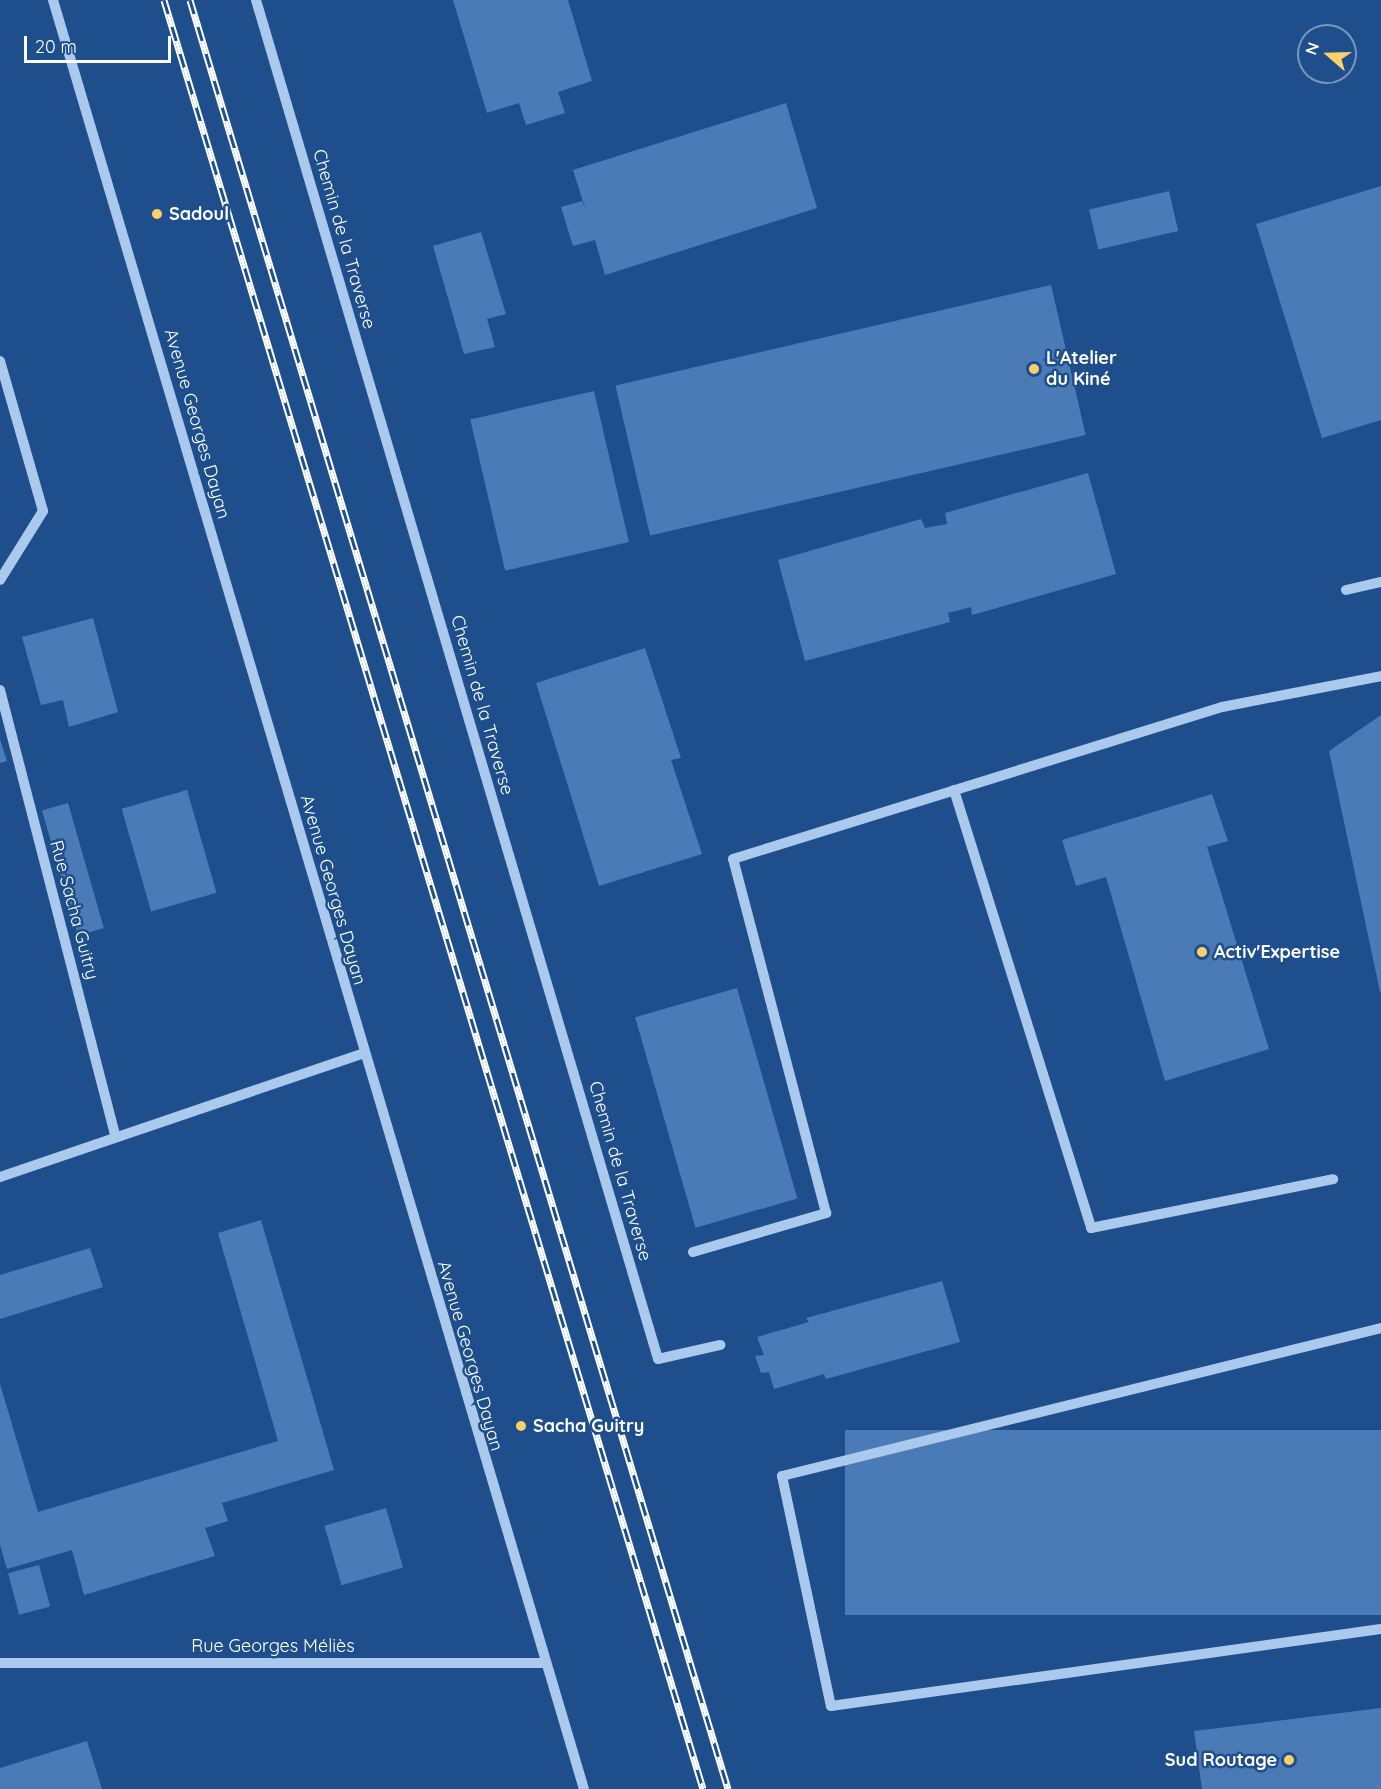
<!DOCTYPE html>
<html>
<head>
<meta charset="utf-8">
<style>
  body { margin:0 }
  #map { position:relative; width:1381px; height:1789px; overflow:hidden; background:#1e4f8c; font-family:Quicksand,sans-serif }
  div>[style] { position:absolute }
  .building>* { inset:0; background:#4a7bb6; transform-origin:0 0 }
  .minor>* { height:10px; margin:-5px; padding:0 5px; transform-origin:5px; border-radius:5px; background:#abc9ec }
  .rail>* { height:7px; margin-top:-3.5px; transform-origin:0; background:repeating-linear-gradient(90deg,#1e4f8c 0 14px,#fff 0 28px); box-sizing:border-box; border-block:2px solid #fff }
  .dots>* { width:16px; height:16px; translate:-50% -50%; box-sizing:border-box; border:3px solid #1e4f8c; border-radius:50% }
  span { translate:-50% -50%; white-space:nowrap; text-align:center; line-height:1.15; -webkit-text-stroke:5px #1e4f8c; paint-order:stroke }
  .poi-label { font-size:18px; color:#fff; font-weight:700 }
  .left { translate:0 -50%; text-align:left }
  .right { translate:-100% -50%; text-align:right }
  .street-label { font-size:18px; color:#fff }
  .north { position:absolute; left:1297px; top:24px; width:60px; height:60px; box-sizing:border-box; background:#1e4f8c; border:2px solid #7895ba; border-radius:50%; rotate:290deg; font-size:16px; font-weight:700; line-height:24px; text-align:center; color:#fff }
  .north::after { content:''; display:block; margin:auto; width:21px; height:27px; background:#fbd06a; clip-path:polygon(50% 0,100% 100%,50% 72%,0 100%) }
  .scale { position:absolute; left:24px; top:36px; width:147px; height:27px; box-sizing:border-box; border:3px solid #fff; border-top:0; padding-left:8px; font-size:18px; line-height:21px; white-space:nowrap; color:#fff; -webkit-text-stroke:4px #1e4f8c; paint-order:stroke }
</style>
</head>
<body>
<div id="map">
  <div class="building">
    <i style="clip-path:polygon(453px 0,568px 0,592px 81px,558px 92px,565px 113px,526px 125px,519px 103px,487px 113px)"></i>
    <i style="clip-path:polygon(786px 103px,817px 208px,605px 275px,595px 240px,573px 246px,561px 207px,582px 201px,586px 211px,573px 170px)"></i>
    <i style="clip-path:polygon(1381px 186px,1381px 420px,1322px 438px,1256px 224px)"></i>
    <i style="left:1169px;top:191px;width:41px;height:82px;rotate:77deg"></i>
    <i style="clip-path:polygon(481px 232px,506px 314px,487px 319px,495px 347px,464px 354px,433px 246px)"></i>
    <i style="left:1051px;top:285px;width:154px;height:447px;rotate:77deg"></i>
    <i style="left:594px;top:391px;width:155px;height:127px;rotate:77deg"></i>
    <i style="clip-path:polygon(1088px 473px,1116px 574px,972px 615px,971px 607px,948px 613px,950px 622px,805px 661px,778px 560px,921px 519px,925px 528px,947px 524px,945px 513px)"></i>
    <i style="clip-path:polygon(93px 618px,118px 712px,69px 727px,63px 700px,41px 705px,22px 637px)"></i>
    <i style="clip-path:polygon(645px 648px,681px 758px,671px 760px,702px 854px,599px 886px,536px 683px)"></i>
    <i style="clip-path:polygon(1381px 715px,1381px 992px,1380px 992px,1329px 751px)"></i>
    <i style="clip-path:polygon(0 739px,7px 761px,0 763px)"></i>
    <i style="left:187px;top:790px;width:107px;height:68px;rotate:74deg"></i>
    <i style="clip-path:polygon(1212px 794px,1228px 841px,1207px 847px,1269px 1049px,1165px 1081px,1106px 877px,1076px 886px,1062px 840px)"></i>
    <i style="left:68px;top:803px;width:130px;height:27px;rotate:74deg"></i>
    <i style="left:737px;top:988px;width:219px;height:106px;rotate:74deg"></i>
    <i style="clip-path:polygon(261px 1220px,334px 1470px,222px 1503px,228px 1521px,205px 1528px,215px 1556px,84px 1595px,72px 1550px,7px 1569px,0 1545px,0 1384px,38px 1512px,278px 1441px,218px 1233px)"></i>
    <i style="clip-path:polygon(90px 1248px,103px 1287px,0 1319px,0 1275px)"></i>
    <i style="clip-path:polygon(942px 1281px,960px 1342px,826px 1379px,824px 1374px,774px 1389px,769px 1372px,761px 1373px,755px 1356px,764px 1355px,757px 1337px,809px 1322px,806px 1318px)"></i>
    <i style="left:1381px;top:1430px;width:185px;height:536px;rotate:90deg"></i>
    <i style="left:386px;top:1508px;width:62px;height:64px;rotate:74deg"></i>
    <i style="left:39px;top:1565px;width:43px;height:32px;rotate:75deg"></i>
    <i style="clip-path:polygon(1381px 1708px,1381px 1789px,1202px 1789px,1194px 1731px)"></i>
    <i style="clip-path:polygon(87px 1741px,102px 1789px,0 1789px,0 1768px)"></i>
  </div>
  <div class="minor">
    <i style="left:53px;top:0;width:1866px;rotate:73.47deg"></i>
    <i style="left:256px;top:0;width:1417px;rotate:73.52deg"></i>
    <i style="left:658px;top:1359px;width:64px;rotate:-12.7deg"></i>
    <i style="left:0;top:361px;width:156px;rotate:74deg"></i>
    <i style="left:43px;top:511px;width:81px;rotate:121.9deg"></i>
    <i style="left:1346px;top:590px;width:36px;rotate:-13deg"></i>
    <i style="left:0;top:690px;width:462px;rotate:75.5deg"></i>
    <i style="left:954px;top:790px;width:459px;rotate:72.6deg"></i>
    <i style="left:1091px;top:1228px;width:247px;rotate:-11.4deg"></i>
    <i style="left:0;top:1177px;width:385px;rotate:-18.8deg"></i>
    <i style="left:693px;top:1252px;width:139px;rotate:-16.3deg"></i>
    <i style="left:826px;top:1213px;width:366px;rotate:-104.7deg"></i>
    <i style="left:733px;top:859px;width:512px;rotate:-17.27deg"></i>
    <i style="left:1222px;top:707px;width:162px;rotate:-11deg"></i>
    <i style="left:1381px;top:1328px;width:617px;rotate:166.12deg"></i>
    <i style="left:782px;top:1476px;width:235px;rotate:78deg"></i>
    <i style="left:831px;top:1706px;width:555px;rotate:-7.97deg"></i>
    <i style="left:0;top:1663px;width:546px"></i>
  </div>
  <div class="rail">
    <i style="left:164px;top:0;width:1868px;rotate:73.23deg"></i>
    <i style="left:190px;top:0;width:1868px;rotate:73.26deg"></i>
  </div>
  <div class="dots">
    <i style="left:157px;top:214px;background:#fbd06a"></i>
    <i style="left:1034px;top:369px;background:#fbd06a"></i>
    <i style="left:1202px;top:952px;background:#fbd06a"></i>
    <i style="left:521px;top:1426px;background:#fbd06a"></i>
    <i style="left:1289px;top:1760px;background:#fbd06a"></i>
  </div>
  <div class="poi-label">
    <span class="left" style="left:169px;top:214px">Sadoul</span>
    <span class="left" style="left:1046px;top:369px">L'Atelier<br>du Kiné</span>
    <span class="left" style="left:1214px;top:952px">Activ'Expertise</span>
    <span class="left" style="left:533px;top:1426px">Sacha Guitry</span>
    <span class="right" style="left:1277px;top:1760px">Sud Routage</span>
  </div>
  <div class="street-label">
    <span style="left:344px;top:239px;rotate:74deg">Chemin de la Traverse</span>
    <span style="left:197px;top:424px;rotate:74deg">Avenue Georges Dayan</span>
    <span style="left:482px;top:705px;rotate:74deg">Chemin de la Traverse</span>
    <span style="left:333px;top:890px;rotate:74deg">Avenue Georges Dayan</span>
    <span style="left:74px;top:910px;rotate:75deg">Rue Sacha Guitry</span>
    <span style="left:620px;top:1171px;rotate:74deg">Chemin de la Traverse</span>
    <span style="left:470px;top:1356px;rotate:74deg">Avenue Georges Dayan</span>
    <span style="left:273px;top:1646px">Rue Georges Méliès</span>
  </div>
  <div class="north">N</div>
  <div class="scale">20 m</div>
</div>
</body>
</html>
